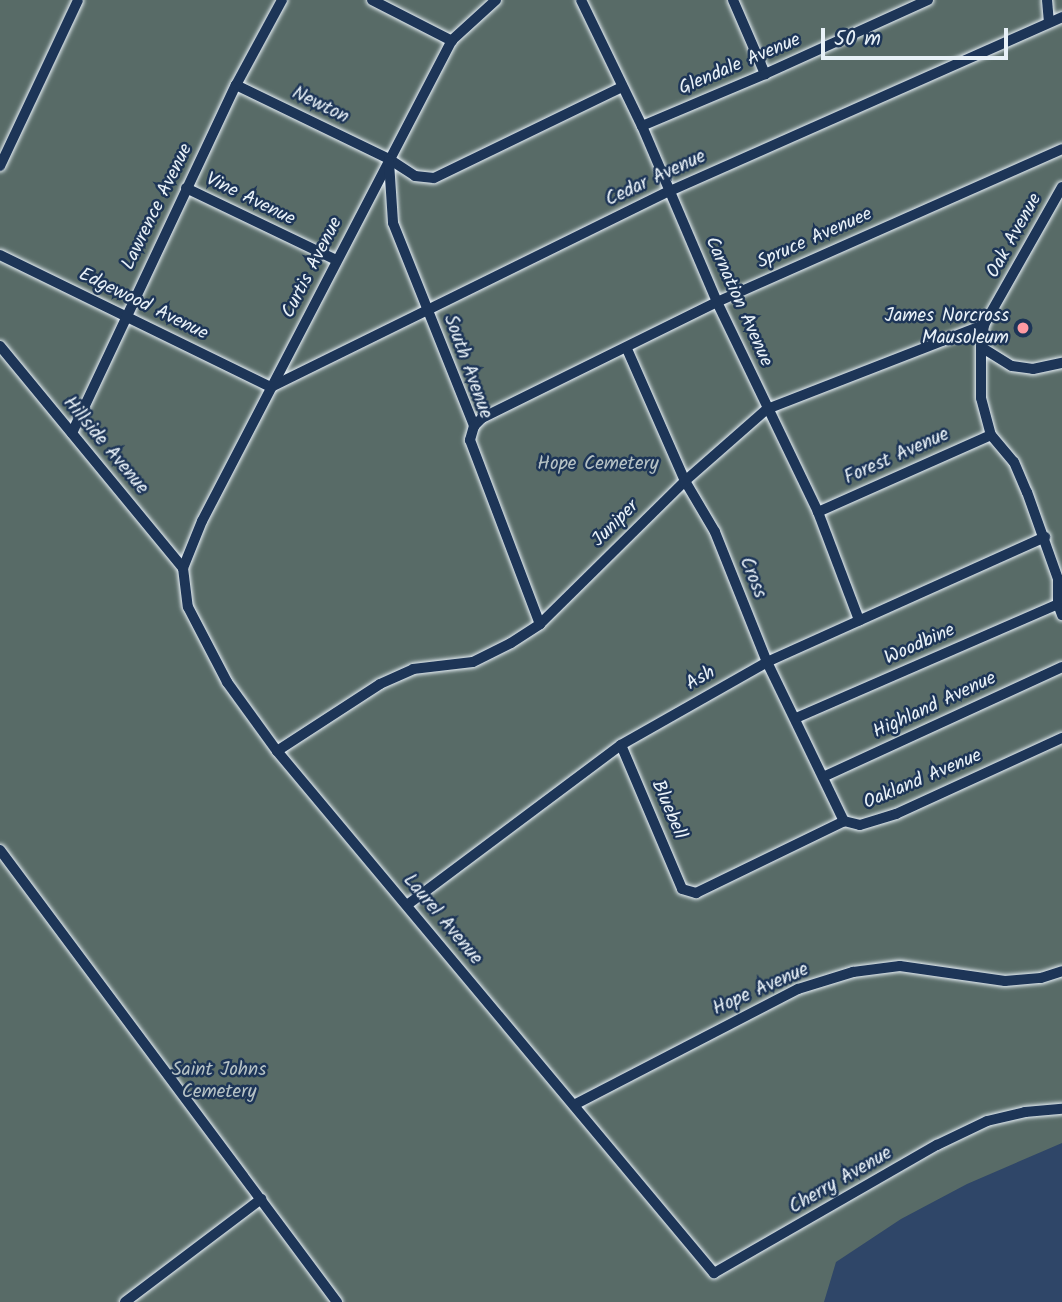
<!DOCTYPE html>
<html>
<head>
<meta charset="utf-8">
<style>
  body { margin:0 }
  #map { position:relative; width:1062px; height:1302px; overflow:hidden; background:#2f4668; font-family:Kalam,sans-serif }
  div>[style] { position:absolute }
  .green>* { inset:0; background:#586b67 }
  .roads { filter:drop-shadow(0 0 2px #e8f1f8) drop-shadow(0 0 2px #e8f1f8) }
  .lane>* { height:10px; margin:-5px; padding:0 5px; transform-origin:5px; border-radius:5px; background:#1d3557 }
  .dots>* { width:19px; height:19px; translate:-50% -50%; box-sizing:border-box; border:4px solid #1d3557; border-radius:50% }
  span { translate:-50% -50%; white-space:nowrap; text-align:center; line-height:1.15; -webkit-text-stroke:5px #1d3557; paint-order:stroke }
  .street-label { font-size:19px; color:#e8f1f8 }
  .poi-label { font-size:19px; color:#e8f1f8 }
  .right { translate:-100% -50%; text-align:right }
  .park-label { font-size:19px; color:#b6c2c5 }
  .scale { position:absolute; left:821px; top:28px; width:187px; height:32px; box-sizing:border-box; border:4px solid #e8f1f8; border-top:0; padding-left:9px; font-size:21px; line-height:24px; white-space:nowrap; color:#e8f1f8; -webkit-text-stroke:5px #1d3557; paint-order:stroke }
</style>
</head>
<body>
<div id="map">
  <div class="green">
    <i style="clip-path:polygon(0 0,1062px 0,1062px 1143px,967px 1184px,901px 1219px,836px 1262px,824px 1302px,0 1302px)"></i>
  </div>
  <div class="roads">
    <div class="lane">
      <i style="left:372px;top:0;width:90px;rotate:27.1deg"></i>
      <i style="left:496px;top:0;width:59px;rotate:137.7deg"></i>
      <i style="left:452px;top:40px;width:542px;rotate:117.46deg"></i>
      <i style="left:202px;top:521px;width:51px;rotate:112deg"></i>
      <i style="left:183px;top:568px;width:39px;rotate:83deg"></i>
      <i style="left:188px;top:607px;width:85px;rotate:62.5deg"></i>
      <i style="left:227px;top:682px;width:85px;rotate:54.1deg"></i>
      <i style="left:277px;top:751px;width:681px;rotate:50.07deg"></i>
      <i style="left:714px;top:1273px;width:257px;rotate:-29.9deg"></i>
      <i style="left:937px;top:1145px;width:55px;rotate:-25.6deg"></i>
      <i style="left:987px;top:1121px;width:39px;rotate:-13deg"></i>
      <i style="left:1025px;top:1112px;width:37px;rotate:-5deg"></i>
      <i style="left:581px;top:0;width:140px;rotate:64.2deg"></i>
      <i style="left:642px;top:126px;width:191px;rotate:66.9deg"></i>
      <i style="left:717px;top:302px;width:233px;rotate:64.3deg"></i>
      <i style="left:818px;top:512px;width:116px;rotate:69.2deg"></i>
      <i style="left:733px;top:0;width:81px;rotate:66.6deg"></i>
      <i style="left:1047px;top:0;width:22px;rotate:85deg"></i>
      <i style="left:236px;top:85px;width:170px;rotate:25.8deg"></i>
      <i style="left:389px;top:159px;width:31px;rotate:33deg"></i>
      <i style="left:415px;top:176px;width:19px;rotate:6deg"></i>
      <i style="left:434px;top:178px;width:209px;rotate:-25.8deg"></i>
      <i style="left:642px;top:126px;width:134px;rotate:-22.9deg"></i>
      <i style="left:765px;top:74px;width:179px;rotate:-24.4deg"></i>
      <i style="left:389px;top:162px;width:61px;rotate:86.2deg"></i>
      <i style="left:393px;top:223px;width:219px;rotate:68.2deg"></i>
      <i style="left:474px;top:426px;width:15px;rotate:106deg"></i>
      <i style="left:470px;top:440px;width:197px;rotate:69.2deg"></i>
      <i style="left:0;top:166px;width:183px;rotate:-64.8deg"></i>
      <i style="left:1062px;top:187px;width:159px;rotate:119.5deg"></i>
      <i style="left:984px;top:325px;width:22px;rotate:98deg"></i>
      <i style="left:981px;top:347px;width:51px;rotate:90deg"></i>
      <i style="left:981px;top:398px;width:38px;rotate:75deg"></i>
      <i style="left:991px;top:435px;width:35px;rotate:50deg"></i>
      <i style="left:1014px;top:462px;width:33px;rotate:67deg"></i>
      <i style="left:1027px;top:492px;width:92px;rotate:70.4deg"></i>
      <i style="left:1058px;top:579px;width:25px;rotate:90deg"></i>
      <i style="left:1058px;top:604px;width:12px;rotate:70deg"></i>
      <i style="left:186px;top:188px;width:166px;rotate:25.6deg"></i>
      <i style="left:0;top:255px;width:301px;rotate:26deg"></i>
      <i style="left:271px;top:387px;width:445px;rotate:-26.2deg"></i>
      <i style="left:670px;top:191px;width:429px;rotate:-23.9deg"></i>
      <i style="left:0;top:346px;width:288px;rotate:50.5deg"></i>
      <i style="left:981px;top:347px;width:36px;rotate:32deg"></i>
      <i style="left:1012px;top:366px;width:21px;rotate:8deg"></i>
      <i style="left:1033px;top:369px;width:30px;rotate:-12deg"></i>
      <i style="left:627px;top:349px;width:144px;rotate:66.3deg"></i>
      <i style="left:685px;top:481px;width:59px;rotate:59.5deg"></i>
      <i style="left:715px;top:532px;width:140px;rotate:68.2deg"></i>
      <i style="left:767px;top:662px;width:177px;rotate:64.2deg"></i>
      <i style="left:474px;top:426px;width:11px;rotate:-45deg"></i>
      <i style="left:482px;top:418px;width:262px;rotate:-26.3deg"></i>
      <i style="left:717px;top:302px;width:377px;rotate:-23.9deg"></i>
      <i style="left:72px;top:433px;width:385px;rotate:-64.8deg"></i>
      <i style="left:236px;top:85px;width:97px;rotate:-61.6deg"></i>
      <i style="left:818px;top:512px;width:189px;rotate:-24deg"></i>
      <i style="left:796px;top:718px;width:286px;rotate:-23.5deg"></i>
      <i style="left:621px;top:745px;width:156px;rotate:67deg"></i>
      <i style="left:682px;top:889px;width:15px;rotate:16deg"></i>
      <i style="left:696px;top:893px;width:165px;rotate:-25.9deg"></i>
      <i style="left:844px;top:821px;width:16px;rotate:14deg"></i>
      <i style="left:860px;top:825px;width:38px;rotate:-17deg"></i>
      <i style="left:896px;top:814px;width:183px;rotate:-24.6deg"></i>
      <i style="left:277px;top:751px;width:123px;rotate:-33deg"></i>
      <i style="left:380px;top:684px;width:36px;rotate:-24deg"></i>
      <i style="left:413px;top:669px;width:60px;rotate:-6.7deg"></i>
      <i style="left:473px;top:662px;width:42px;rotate:-26.6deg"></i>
      <i style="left:511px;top:643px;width:35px;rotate:-33deg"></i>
      <i style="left:540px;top:624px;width:204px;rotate:-44.6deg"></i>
      <i style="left:685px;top:481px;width:109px;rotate:-41.3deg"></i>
      <i style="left:767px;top:409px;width:233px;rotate:-21.2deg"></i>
      <i style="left:823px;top:777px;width:263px;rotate:-24.7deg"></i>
      <i style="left:0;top:850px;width:564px;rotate:53.29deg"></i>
      <i style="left:407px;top:905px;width:267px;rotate:-36.8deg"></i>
      <i style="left:621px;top:745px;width:168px;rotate:-29.6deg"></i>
      <i style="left:767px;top:662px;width:305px;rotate:-24.2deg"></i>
      <i style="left:574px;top:1105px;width:252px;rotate:-27.4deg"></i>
      <i style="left:798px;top:989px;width:58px;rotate:-17.2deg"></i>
      <i style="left:853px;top:972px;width:47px;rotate:-7.3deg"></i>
      <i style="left:900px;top:966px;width:106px;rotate:8.1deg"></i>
      <i style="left:1005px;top:981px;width:36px;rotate:-5deg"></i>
      <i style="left:1041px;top:978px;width:22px;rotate:-18deg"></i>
      <i style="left:125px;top:1302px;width:171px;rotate:-37.1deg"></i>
    </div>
  </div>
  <div class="dots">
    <i style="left:1023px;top:328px;background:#ff9aa2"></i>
  </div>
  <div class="street-label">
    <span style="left:740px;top:65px;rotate:-23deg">Glendale Avenue</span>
    <span style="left:320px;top:106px;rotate:26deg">Newton</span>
    <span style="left:656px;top:179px;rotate:-25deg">Cedar Avenue</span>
    <span style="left:250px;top:200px;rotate:26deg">Vine Avenue</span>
    <span style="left:158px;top:207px;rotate:-64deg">Lawrence Avenue</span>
    <span style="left:1015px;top:236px;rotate:-61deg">Oak Avenue</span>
    <span style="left:815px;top:239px;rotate:-24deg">Spruce Avenuee</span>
    <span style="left:313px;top:268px;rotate:-63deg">Curtis Avenue</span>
    <span style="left:738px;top:302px;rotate:66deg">Carnation Avenue</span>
    <span style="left:143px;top:305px;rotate:26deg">Edgewood Avenue</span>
    <span style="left:467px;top:367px;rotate:70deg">South Avenue</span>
    <span style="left:105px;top:446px;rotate:50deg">Hillside Avenue</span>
    <span style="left:897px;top:457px;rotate:-24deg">Forest Avenue</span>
    <span style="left:616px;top:524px;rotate:-45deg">Juniper</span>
    <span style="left:752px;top:578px;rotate:68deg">Cross</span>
    <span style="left:920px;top:645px;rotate:-24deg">Woodbine</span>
    <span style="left:701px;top:679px;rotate:-30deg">Ash</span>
    <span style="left:935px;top:706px;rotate:-25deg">Highland Avenue</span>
    <span style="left:923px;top:780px;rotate:-23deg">Oakland Avenue</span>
    <span style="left:668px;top:810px;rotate:67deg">Bluebell</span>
    <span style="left:442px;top:920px;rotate:50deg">Laurel Avenue</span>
    <span style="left:761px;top:990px;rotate:-24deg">Hope Avenue</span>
    <span style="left:841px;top:1181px;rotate:-30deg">Cherry Avenue</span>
  </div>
  <div class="poi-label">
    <span class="right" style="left:1009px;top:328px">James Norcross<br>Mausoleum</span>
  </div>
  <div class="park-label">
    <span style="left:598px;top:465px">Hope Cemetery</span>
    <span style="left:219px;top:1082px">Saint Johns<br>Cemetery</span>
  </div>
  <div class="scale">50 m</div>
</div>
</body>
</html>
